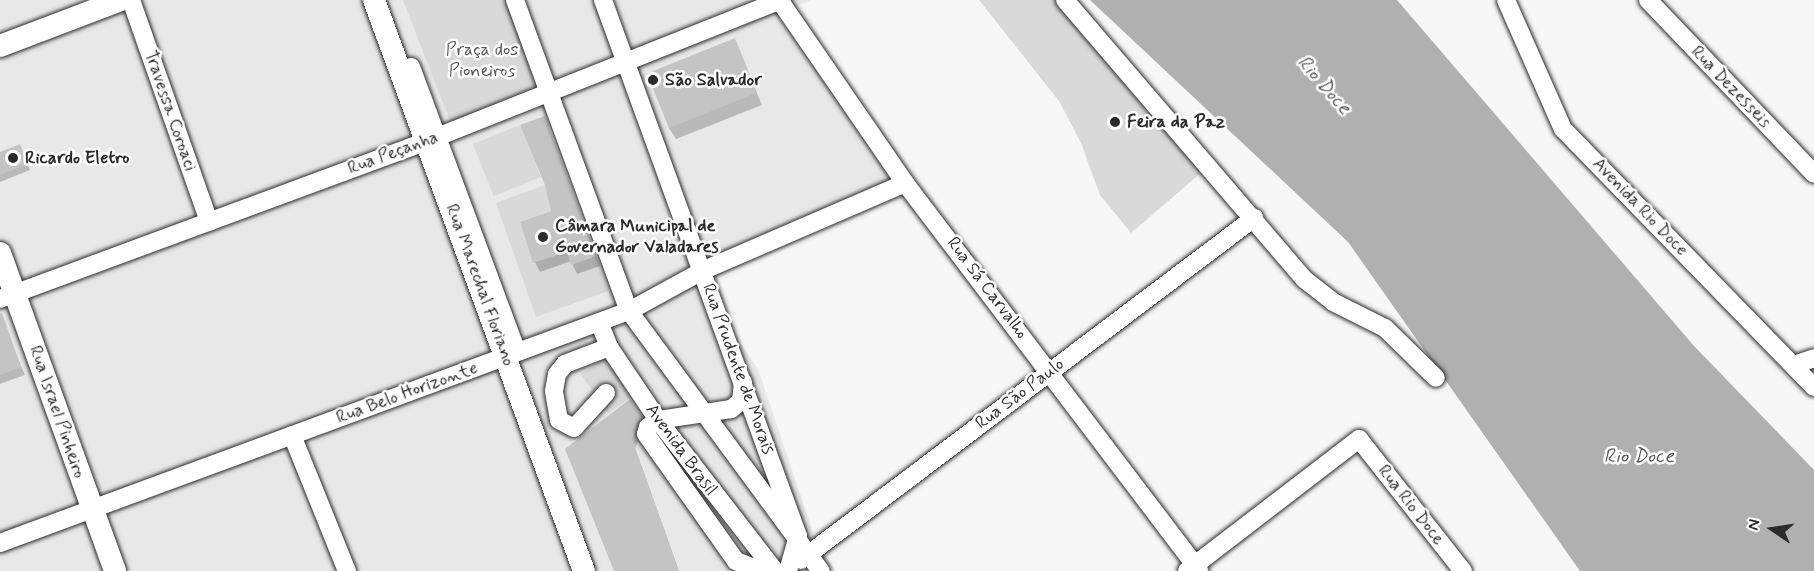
<!DOCTYPE html>
<html>
<head>
<meta charset="utf-8">
<style>
  body { margin:0 }
  #map { position:relative; width:1814px; height:571px; overflow:hidden; background:#f7f7f7; font-family:Mynerve,sans-serif }
  div>[style] { position:absolute }
  .built>* { inset:0; background:#e8e8e8 }
  .green>* { inset:0; background:#d9d9d9; transform-origin:0 0 }
  .water>* { inset:0; background:#b0b0b0 }
  .shadow>* { inset:0; background:#0003 }
  .building>* { inset:0; background:#c4c4c4; transform-origin:0 0 }
  .roads { filter:drop-shadow(0 0 2px #2b2b2b) drop-shadow(0 0 2px #2b2b2b) }
  .minor>* { height:18px; margin:-9px; padding:0 9px; transform-origin:9px; border-radius:9px; background:#fff }
  .major>* { height:22px; margin:-11px; padding:0 11px; transform-origin:11px; border-radius:11px; background:#fff }
  .dots>* { width:16px; height:16px; translate:-50% -50%; box-sizing:border-box; border:3px solid #fff; border-radius:50% }
  span { translate:-50% -50%; white-space:nowrap; text-align:center; line-height:1.15; -webkit-text-stroke:5px #fff; paint-order:stroke }
  .park-label { font-size:18px; color:#565656 }
  .poi-label { font-size:18px; color:#2b2b2b; font-weight:700 }
  .left { translate:0 -50%; text-align:left }
  .street-label { font-size:18px; color:#2b2b2b }
  .water-label { font-size:20px; color:#5a5a5a; font-style:italic }
  .north { position:absolute; left:1742px; top:499px; width:60px; height:60px; -webkit-text-stroke:4px #fff; paint-order:stroke; rotate:283deg; font-size:16px; font-weight:700; line-height:24px; text-align:center; color:#2b2b2b }
  .north::after { content:''; display:block; margin:auto; width:21px; height:27px; background:#2b2b2b; clip-path:polygon(50% 0,100% 100%,50% 72%,0 100%) }
</style>
</head>
<body>
<div id="map">
  <div class="built">
    <i style="clip-path:polygon(0 0,811px 0,793px 7px,891px 180px,691px 269px,758px 369px,816px 541px,835px 571px,0 571px)"></i>
  </div>
  <div class="green">
    <i style="clip-path:polygon(403px 0,514px 0,549px 92px,453px 129px)"></i>
    <i style="clip-path:polygon(979px 0,1056px 0,1202px 172px,1131px 233px,1100px 195px,1081px 143px,1059px 101px)"></i>
    <i style="left:520px;top:125px;width:56px;height:51px;rotate:68deg"></i>
    <i style="clip-path:polygon(545px 185px,553px 210px,520px 222px,533px 262px,567px 252px,571px 265px,596px 256px,608px 291px,536px 317px,496px 203px)"></i>
    <i style="left:604px;top:358px;width:48px;height:28px;rotate:56deg"></i>
  </div>
  <div class="water">
    <i style="clip-path:polygon(1090px 0,1397px 0,1694px 346px,1814px 470px,1814px 571px,1580px 571px,1348px 242px)"></i>
  </div>
  <div class="shadow">
    <i style="clip-path:polygon(734px 40px,762px 105px,676px 139px,669px 128px)"></i>
    <i style="clip-path:polygon(545px 118px,600px 266px,577px 274px,571px 261px,540px 272px,535px 262px,552px 212px)"></i>
    <i style="clip-path:polygon(23px 152px,30px 170px,0 182px,0 154px)"></i>
    <i style="clip-path:polygon(0 317px,25px 375px,0 384px)"></i>
    <i style="clip-path:polygon(641px 418px,646px 426px,635px 448px,679px 571px,616px 571px,567px 449px)"></i>
  </div>
  <div class="building">
    <i style="left:735px;top:38px;width:59px;height:95px;rotate:68deg"></i>
    <i style="clip-path:polygon(545px 116px,596px 256px,571px 265px,567px 252px,533px 263px,520px 222px,551px 211px,545px 185px,520px 125px)"></i>
    <i style="clip-path:polygon(20px 144px,28px 164px,0 175px,0 152px)"></i>
    <i style="clip-path:polygon(2px 313px,21px 367px,0 375px,0 314px)"></i>
    <i style="clip-path:polygon(630px 399px,643px 417px,632px 439px,679px 571px,614px 571px,565px 449px)"></i>
  </div>
  <div class="roads">
    <div class="minor">
      <i style="left:131px;top:0;width:235px;rotate:70.6deg"></i>
      <i style="left:515px;top:0;width:331px;rotate:69.9deg"></i>
      <i style="left:629px;top:311px;width:323px;rotate:53.6deg"></i>
      <i style="left:603px;top:0;width:570px;rotate:70.01deg"></i>
      <i style="left:798px;top:536px;width:36px;rotate:106deg"></i>
      <i style="left:1065px;top:0;width:367px;rotate:49.4deg"></i>
      <i style="left:1304px;top:279px;width:37px;rotate:38deg"></i>
      <i style="left:1333px;top:302px;width:58px;rotate:26.6deg"></i>
      <i style="left:1385px;top:328px;width:71px;rotate:44.4deg"></i>
      <i style="left:1506px;top:0;width:141px;rotate:66.2deg"></i>
      <i style="left:1563px;top:129px;width:360px;rotate:45.8deg"></i>
      <i style="left:1648px;top:0;width:240px;rotate:46.3deg"></i>
      <i style="left:780px;top:1px;width:221px;rotate:55.5deg"></i>
      <i style="left:905px;top:183px;width:487px;rotate:52.8deg"></i>
      <i style="left:411px;top:67px;width:304px;rotate:69.6deg"></i>
      <i style="left:0;top:299px;width:466px;rotate:-20.3deg"></i>
      <i style="left:437px;top:137px;width:371px;rotate:-21.7deg"></i>
      <i style="left:599px;top:322px;width:27px;rotate:68deg"></i>
      <i style="left:609px;top:347px;width:88px;rotate:56.1deg"></i>
      <i style="left:658px;top:420px;width:191px;rotate:52.2deg"></i>
      <i style="left:1794px;top:365px;width:21px;rotate:-19deg"></i>
      <i style="left:743px;top:382px;width:19px;rotate:96deg"></i>
      <i style="left:741px;top:401px;width:13px;rotate:141deg"></i>
      <i style="left:731px;top:409px;width:74px;rotate:171.4deg"></i>
      <i style="left:658px;top:420px;width:12px;rotate:145deg"></i>
      <i style="left:648px;top:427px;width:7px;rotate:106deg"></i>
      <i style="left:646px;top:434px;width:156px;rotate:54.7deg"></i>
      <i style="left:736px;top:561px;width:28px;rotate:21deg"></i>
      <i style="left:606px;top:393px;width:47px;rotate:132.4deg"></i>
      <i style="left:574px;top:428px;width:17px;rotate:-152deg"></i>
      <i style="left:559px;top:420px;width:29px;rotate:-100deg"></i>
      <i style="left:554px;top:391px;width:17px;rotate:-80deg"></i>
      <i style="left:557px;top:374px;width:13px;rotate:-51deg"></i>
      <i style="left:565px;top:364px;width:47px;rotate:-21.1deg"></i>
      <i style="left:292px;top:435px;width:147px;rotate:68deg"></i>
      <i style="left:0;top:543px;width:670px;rotate:-20.25deg"></i>
      <i style="left:629px;top:311px;width:83px;rotate:-28.7deg"></i>
      <i style="left:702px;top:271px;width:221px;rotate:-23.4deg"></i>
      <i style="left:801px;top:560px;width:568px;rotate:-37.05deg"></i>
      <i style="left:1187px;top:571px;width:217px;rotate:-37.5deg"></i>
      <i style="left:1359px;top:439px;width:168px;rotate:51.8deg"></i>
    </div>
    <div class="major">
      <i style="left:374px;top:0;width:608px;rotate:69.81deg"></i>
      <i style="left:0;top:46px;width:129px;rotate:-20.8deg"></i>
      <i style="left:0;top:253px;width:338px;rotate:70.1deg"></i>
    </div>
  </div>
  <div class="dots">
    <i style="left:653px;top:80px;background:#2b2b2b"></i>
    <i style="left:1115px;top:122px;background:#2b2b2b"></i>
    <i style="left:13px;top:158px;background:#2b2b2b"></i>
    <i style="left:543px;top:237px;background:#2b2b2b"></i>
  </div>
  <div class="park-label">
    <span style="left:482px;top:61px">Praça dos<br>Pioneiros</span>
  </div>
  <div class="poi-label">
    <span class="left" style="left:665px;top:80px">São Salvador</span>
    <span class="left" style="left:1127px;top:122px">Feira da Paz</span>
    <span class="left" style="left:25px;top:158px">Ricardo Eletro</span>
    <span class="left" style="left:555px;top:237px">Câmara Municipal de<br>Governador Valadares</span>
  </div>
  <div class="street-label">
    <span style="left:1731px;top:87px;rotate:46deg">Rua Dezesseis</span>
    <span style="left:170px;top:111px;rotate:71deg">Travessa Coroaci</span>
    <span style="left:393px;top:153px;rotate:-20deg">Rua Peçanha</span>
    <span style="left:1640px;top:207px;rotate:46deg">Avenida Rio Doce</span>
    <span style="left:480px;top:285px;rotate:70deg">Rua Marechal Floriano</span>
    <span style="left:987px;top:288px;rotate:53deg">Rua Sá Carvalho</span>
    <span style="left:738px;top:369px;rotate:70deg">Rua Prudente de Morais</span>
    <span style="left:407px;top:393px;rotate:-20deg">Rua Belo Horizonte</span>
    <span style="left:1020px;top:394px;rotate:-37deg">Rua São Paulo</span>
    <span style="left:57px;top:412px;rotate:71deg">Rua Israel Pinheiro</span>
    <span style="left:681px;top:450px;rotate:54deg">Avenida Brasil</span>
    <span style="left:1411px;top:505px;rotate:52deg">Rua Rio Doce</span>
  </div>
  <div class="water-label">
    <span style="left:1324px;top:85px;rotate:49deg">Rio Doce</span>
    <span style="left:1639px;top:456px">Rio Doce</span>
  </div>
  <div class="north">N</div>
</div>
</body>
</html>
